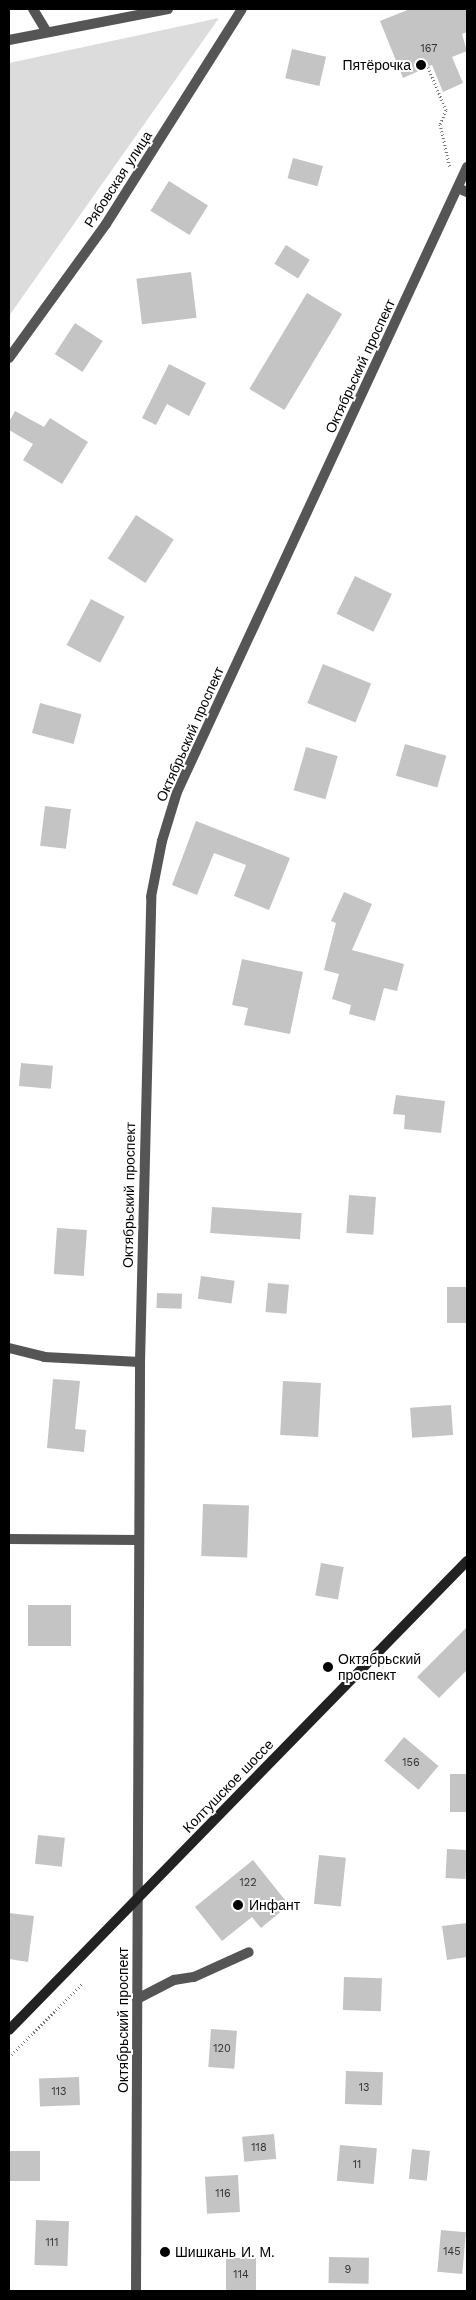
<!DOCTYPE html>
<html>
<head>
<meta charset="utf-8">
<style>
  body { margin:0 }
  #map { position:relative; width:476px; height:2300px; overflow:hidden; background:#fff; font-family:"Work Sans",sans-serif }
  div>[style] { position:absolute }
  .green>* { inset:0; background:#dcdcdc }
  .building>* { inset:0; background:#c4c4c4; transform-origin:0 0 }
  .path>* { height:3px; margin-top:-1.5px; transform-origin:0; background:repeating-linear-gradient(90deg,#777 0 1px,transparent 0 3.5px) }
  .service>* { height:10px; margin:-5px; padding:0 5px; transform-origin:5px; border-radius:5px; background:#555 }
  .minor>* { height:10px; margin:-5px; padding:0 5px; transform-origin:5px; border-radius:5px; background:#555 }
  .tertiary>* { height:10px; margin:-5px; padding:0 5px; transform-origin:5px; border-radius:5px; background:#555 }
  .secondary>* { height:10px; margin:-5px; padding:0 5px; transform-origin:5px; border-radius:5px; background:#222 }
  .dots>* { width:14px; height:14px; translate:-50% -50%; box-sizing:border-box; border:2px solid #fff; border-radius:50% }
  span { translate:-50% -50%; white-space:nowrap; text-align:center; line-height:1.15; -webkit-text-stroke:4px #fff; paint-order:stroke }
  .number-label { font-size:11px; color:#313131 }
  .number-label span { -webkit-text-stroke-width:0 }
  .poi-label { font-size:14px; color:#000 }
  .right { translate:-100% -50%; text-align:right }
  .left { translate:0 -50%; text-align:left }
  .street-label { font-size:14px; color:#000 }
  .frame { position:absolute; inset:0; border:10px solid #000; pointer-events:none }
</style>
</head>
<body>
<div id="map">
  <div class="green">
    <i style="clip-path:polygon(219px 18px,9px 316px,9px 63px)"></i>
  </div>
  <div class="building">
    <i style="clip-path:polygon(410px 9px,467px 9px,467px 32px,462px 34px,467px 51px,452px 57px,463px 83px,443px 92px,432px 65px,403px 78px,380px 21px)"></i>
    <i style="left:292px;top:49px;width:35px;height:30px;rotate:13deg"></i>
    <i style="left:293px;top:158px;width:31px;height:21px;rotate:15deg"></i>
    <i style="left:169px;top:181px;width:46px;height:35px;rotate:32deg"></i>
    <i style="left:286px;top:245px;width:28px;height:22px;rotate:32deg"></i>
    <i style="left:191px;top:272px;width:46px;height:55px;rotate:83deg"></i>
    <i style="left:307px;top:293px;width:41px;height:112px;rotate:31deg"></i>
    <i style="left:75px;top:323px;width:33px;height:37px;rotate:33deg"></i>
    <i style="clip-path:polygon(169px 364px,206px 383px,189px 416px,167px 404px,156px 425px,142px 418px)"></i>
    <i style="clip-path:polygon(15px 411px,44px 427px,50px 418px,88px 442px,62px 484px,23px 460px,33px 444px,9px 430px,9px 422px)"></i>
    <i style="left:136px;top:515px;width:45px;height:52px;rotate:33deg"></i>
    <i style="left:355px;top:576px;width:41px;height:42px;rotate:26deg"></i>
    <i style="left:91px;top:599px;width:38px;height:52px;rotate:28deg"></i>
    <i style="left:323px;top:664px;width:52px;height:42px;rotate:22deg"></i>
    <i style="left:40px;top:703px;width:43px;height:31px;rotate:15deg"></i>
    <i style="left:405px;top:744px;width:43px;height:33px;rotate:16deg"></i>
    <i style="left:306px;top:747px;width:33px;height:45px;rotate:16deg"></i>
    <i style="left:45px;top:806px;width:26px;height:40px;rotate:7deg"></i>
    <i style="clip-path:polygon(196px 821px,290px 858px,269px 910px,234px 896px,246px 865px,214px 853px,197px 895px,172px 885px)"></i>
    <i style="clip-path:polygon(344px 892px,372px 904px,352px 950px,404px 964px,397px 991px,384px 988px,375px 1021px,349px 1014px,351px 1005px,332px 999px,339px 974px,324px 970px,336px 923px,331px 921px)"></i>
    <i style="clip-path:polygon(242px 959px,303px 972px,290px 1034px,244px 1025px,248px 1008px,232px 1005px)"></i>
    <i style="left:21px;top:1063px;width:32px;height:23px;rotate:5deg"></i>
    <i style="clip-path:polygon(396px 1095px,445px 1101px,441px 1133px,404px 1129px,405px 1115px,393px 1114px)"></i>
    <i style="left:349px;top:1195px;width:27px;height:38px;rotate:4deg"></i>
    <i style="left:212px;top:1207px;width:90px;height:26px;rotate:4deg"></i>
    <i style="left:57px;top:1228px;width:30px;height:46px;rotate:4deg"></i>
    <i style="left:201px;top:1276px;width:34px;height:23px;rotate:8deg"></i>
    <i style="left:268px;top:1283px;width:21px;height:29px;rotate:5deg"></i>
    <i style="left:447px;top:1287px;width:20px;height:36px"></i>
    <i style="left:157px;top:1293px;width:25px;height:15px;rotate:2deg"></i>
    <i style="clip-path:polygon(53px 1379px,80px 1381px,75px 1429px,86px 1430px,84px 1452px,47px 1448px)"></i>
    <i style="left:283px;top:1381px;width:38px;height:54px;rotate:3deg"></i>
    <i style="left:451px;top:1405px;width:30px;height:41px;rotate:86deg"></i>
    <i style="left:203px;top:1504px;width:46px;height:52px;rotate:2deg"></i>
    <i style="left:321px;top:1563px;width:23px;height:33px;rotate:10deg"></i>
    <i style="left:28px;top:1605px;width:43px;height:41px"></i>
    <i style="clip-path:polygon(467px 1627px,467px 1670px,439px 1698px,417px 1677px)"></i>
    <i style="left:404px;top:1737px;width:45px;height:31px;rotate:40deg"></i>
    <i style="left:467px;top:1774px;width:38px;height:17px;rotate:90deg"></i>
    <i style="left:38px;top:1835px;width:27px;height:29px;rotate:6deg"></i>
    <i style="left:447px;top:1849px;width:20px;height:29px;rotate:3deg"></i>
    <i style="left:319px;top:1855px;width:27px;height:49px;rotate:6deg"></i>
    <i style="clip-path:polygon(253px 1860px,289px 1905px,261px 1928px,252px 1917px,222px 1941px,195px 1907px)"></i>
    <i style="clip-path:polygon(9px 1913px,34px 1916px,28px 1962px,9px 1959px)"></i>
    <i style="clip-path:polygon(467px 1923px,467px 1957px,447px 1960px,442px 1926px)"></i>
    <i style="left:344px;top:1977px;width:38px;height:33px;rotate:2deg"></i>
    <i style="left:211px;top:2029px;width:26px;height:38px;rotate:4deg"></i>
    <i style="left:346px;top:2071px;width:37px;height:33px;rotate:2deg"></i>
    <i style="left:79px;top:2077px;width:28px;height:40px;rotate:88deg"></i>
    <i style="left:274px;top:2134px;width:25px;height:32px;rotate:85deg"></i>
    <i style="left:340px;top:2145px;width:37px;height:36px;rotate:5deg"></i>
    <i style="left:412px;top:2149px;width:18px;height:30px;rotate:6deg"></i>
    <i style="left:9px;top:2151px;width:31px;height:30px"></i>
    <i style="left:238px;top:2175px;width:37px;height:33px;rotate:87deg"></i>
    <i style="left:36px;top:2220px;width:33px;height:45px;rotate:2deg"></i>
    <i style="left:441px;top:2230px;width:25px;height:42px;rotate:5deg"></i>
    <i style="left:329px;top:2257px;width:40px;height:26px;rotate:1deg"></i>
    <i style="left:226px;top:2258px;width:30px;height:33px"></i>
  </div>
  <div class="path">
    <i style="left:428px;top:67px;width:47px;rotate:67.3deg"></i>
    <i style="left:446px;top:110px;width:15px;rotate:113deg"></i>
    <i style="left:440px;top:124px;width:45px;rotate:77.2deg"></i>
    <i style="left:9px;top:2057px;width:103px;rotate:-45deg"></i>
  </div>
  <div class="service">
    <i style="left:9px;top:1348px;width:36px;rotate:14deg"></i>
    <i style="left:44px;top:1357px;width:96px;rotate:3deg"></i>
    <i style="left:9px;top:1539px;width:130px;rotate:0.4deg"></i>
    <i style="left:137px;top:1999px;width:42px;rotate:-27.2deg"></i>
    <i style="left:174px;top:1980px;width:20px;rotate:-9deg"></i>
    <i style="left:194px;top:1977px;width:60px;rotate:-24.4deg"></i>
  </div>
  <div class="minor">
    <i style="left:33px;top:9px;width:26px;rotate:59deg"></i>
    <i style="left:9px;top:40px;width:162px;rotate:-11deg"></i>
    <i style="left:458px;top:188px;width:10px;rotate:24deg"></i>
    <i style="left:9px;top:358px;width:165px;rotate:-54.1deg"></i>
    <i style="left:106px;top:224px;width:254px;rotate:-57.7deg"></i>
  </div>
  <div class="tertiary">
    <i style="left:136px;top:2291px;width:929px;rotate:-89.75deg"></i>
    <i style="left:140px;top:1362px;width:465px;rotate:-88.6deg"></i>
    <i style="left:151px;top:897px;width:57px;rotate:-78.9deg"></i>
    <i style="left:162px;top:841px;width:51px;rotate:-73deg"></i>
    <i style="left:177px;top:792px;width:689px;rotate:-65.11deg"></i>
  </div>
  <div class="secondary">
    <i style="left:9px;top:2030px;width:656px;rotate:-45.68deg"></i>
  </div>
  <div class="dots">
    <i style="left:421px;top:65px;background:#000"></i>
    <i style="left:328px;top:1667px;background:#000"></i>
    <i style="left:238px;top:1905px;background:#000"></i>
    <i style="left:165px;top:2252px;background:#000"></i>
  </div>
  <div class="number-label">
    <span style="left:429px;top:49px">167</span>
    <span style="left:411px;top:1763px">156</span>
    <span style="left:248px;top:1883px">122</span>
    <span style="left:222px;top:2049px">120</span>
    <span style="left:364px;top:2088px">13</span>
    <span style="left:59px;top:2092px">113</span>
    <span style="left:259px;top:2148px">118</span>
    <span style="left:357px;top:2165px">11</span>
    <span style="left:223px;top:2194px">116</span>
    <span style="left:52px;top:2243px">111</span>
    <span style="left:452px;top:2252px">145</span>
    <span style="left:348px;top:2270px">9</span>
    <span style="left:241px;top:2275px">114</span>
  </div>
  <div class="poi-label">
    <span class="right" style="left:411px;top:65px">Пятёрочка</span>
    <span class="left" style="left:338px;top:1667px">Октябрьский<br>проспект</span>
    <span class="left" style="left:249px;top:1905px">Инфант</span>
    <span class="left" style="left:175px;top:2252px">Шишкань И. М.</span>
  </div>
  <div class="street-label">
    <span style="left:118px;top:179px;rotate:-57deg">Рябовская улица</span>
    <span style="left:360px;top:366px;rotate:-65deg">Октябрьский проспект</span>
    <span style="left:190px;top:734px;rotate:-66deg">Октябрьский проспект</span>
    <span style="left:129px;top:1195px;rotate:-89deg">Октябрьский проспект</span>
    <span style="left:228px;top:1786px;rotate:-46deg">Колтушское шоссе</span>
    <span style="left:123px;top:2020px;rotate:-90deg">Октябрьский проспект</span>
  </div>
  <div class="frame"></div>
</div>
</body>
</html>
